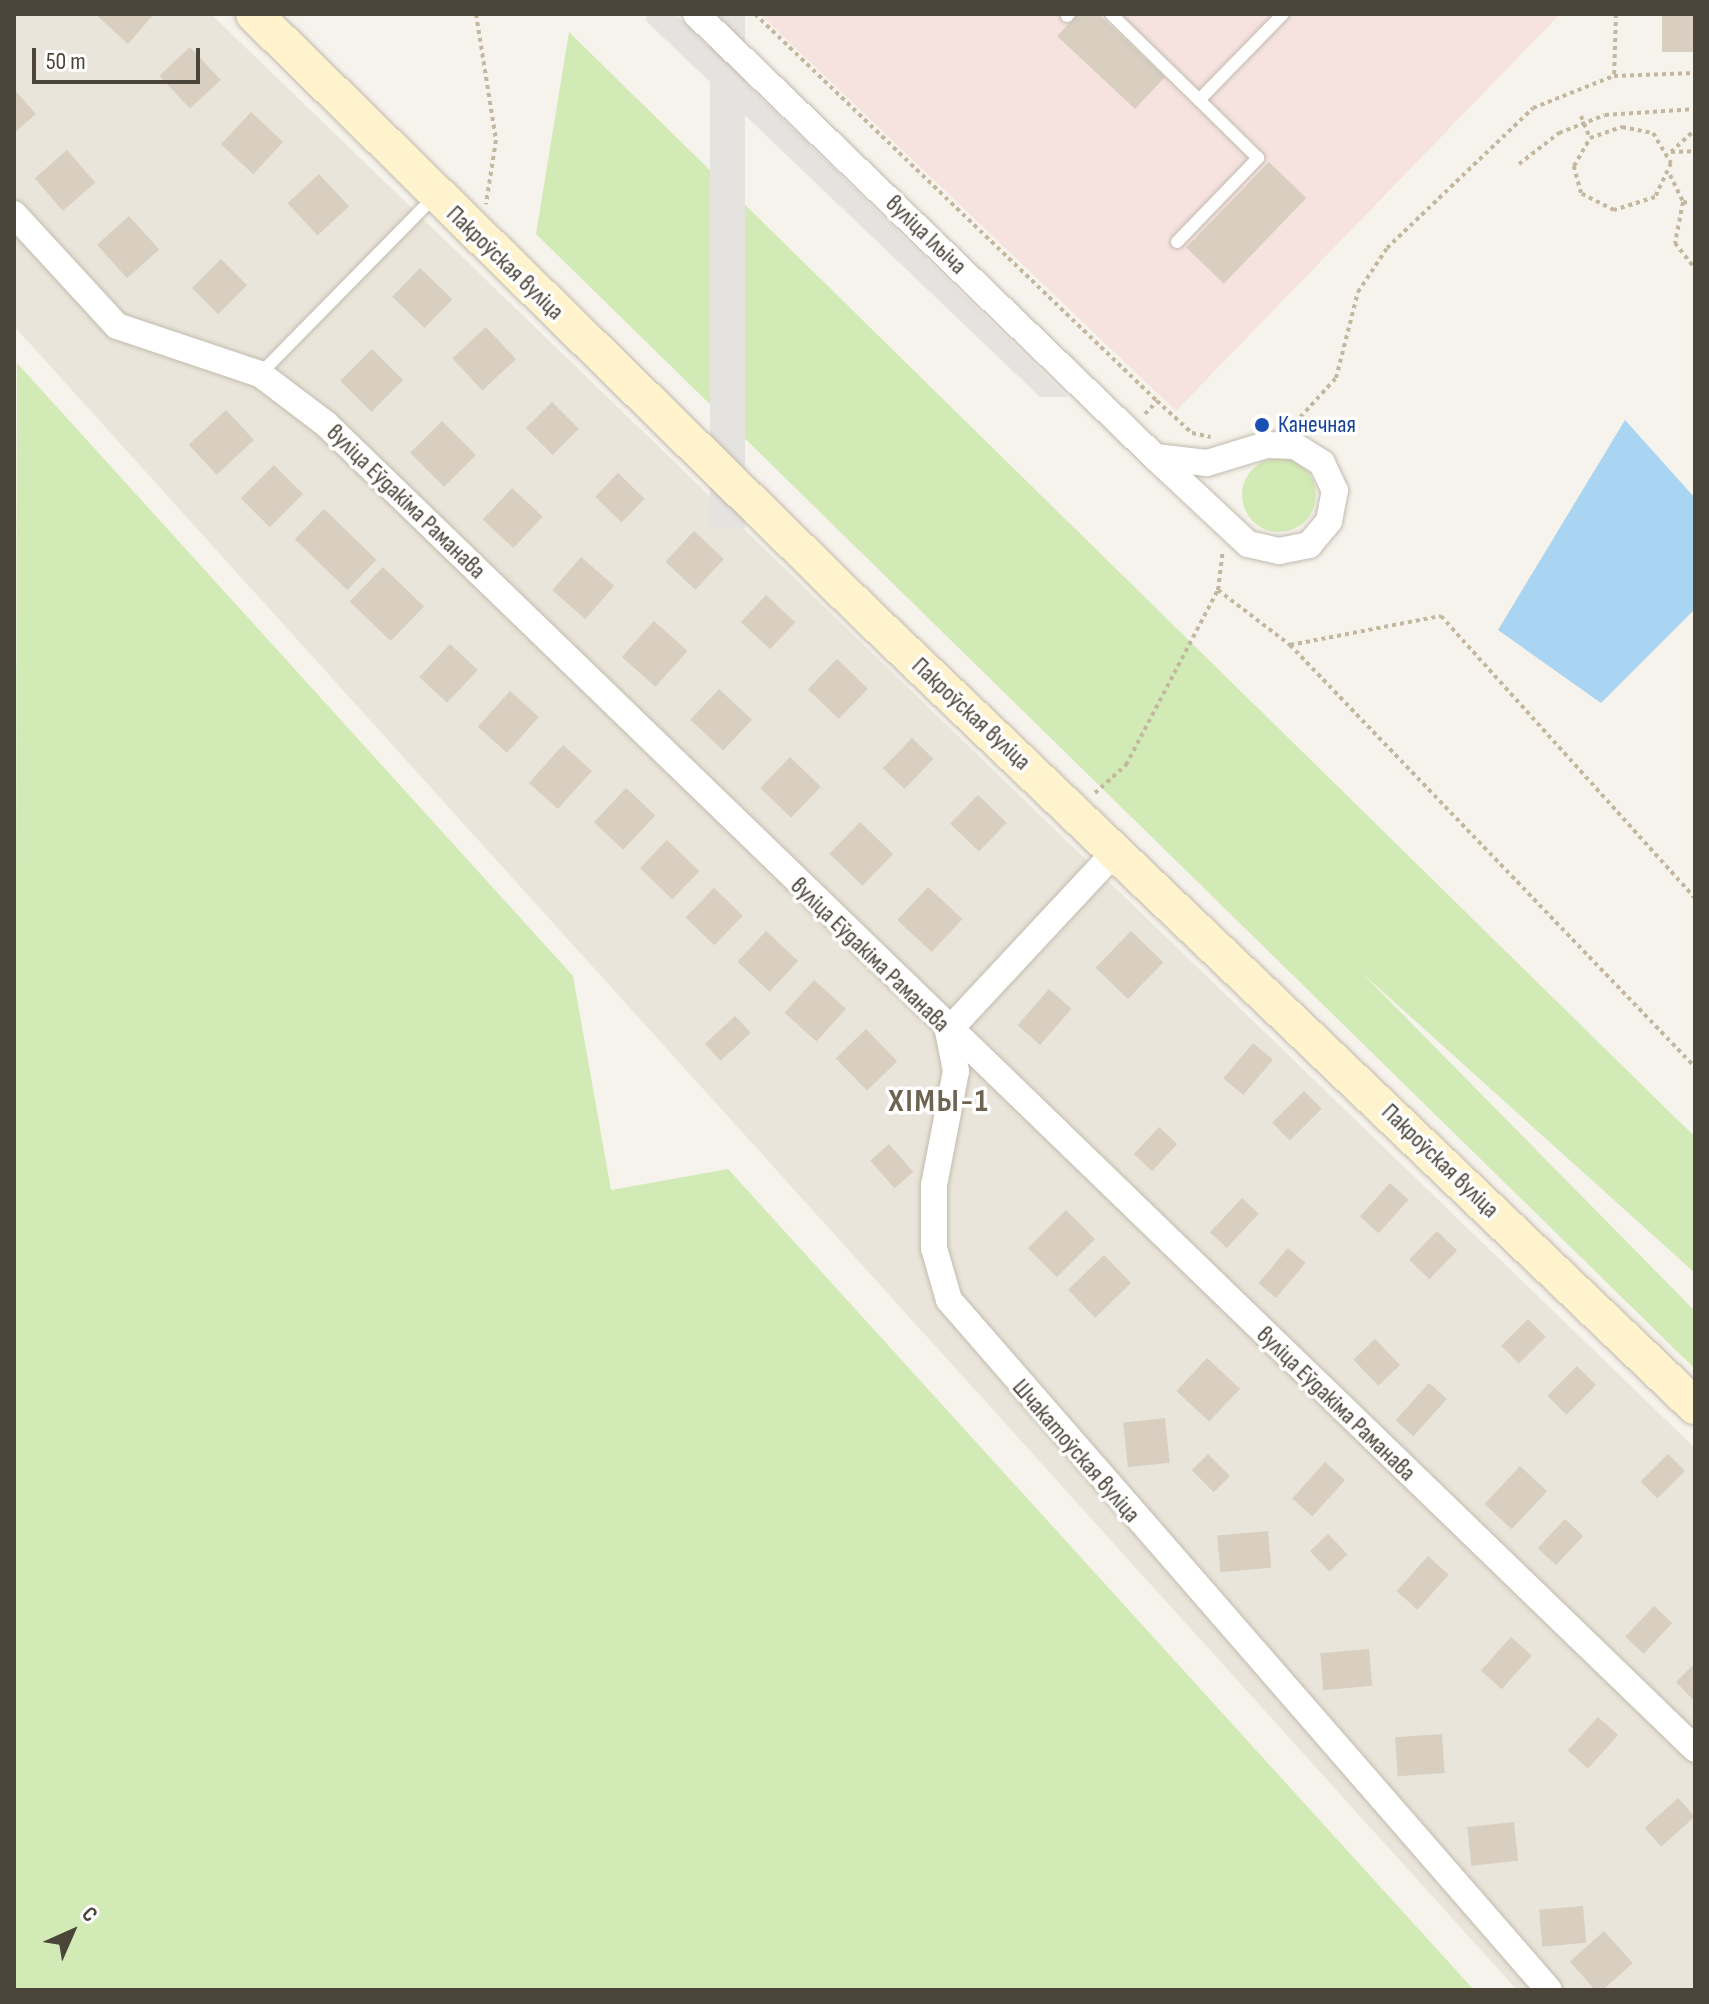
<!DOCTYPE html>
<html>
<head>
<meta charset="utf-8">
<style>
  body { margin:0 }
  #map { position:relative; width:1709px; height:2004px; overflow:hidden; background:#f6f3ec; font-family:"Sofia Sans Condensed",sans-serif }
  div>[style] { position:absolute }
  .residential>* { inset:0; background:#eae5da }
  .medical>* { inset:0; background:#f6e3e0 }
  .green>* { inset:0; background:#d2eab5 }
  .round { border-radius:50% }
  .parking>* { inset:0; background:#e5e3e0; transform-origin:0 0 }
  .water>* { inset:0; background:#a9d4f2 }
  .building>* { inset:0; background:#d8cfc1; transform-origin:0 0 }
  .path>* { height:4px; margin-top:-2px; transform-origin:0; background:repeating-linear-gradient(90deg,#c4b79f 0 4px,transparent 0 8px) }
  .roads { filter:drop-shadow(0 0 2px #c2bbae) drop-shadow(0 0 2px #c2bbae) }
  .lane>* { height:12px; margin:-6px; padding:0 6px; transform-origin:6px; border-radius:6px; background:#fff }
  .street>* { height:26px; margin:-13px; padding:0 13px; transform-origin:13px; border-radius:13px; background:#fff }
  .secondary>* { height:36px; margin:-18px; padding:0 18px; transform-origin:18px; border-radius:18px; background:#fff3cd }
  .dots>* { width:22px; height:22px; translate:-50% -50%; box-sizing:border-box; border:4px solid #fff; border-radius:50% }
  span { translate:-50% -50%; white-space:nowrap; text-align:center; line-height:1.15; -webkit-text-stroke:7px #fff; paint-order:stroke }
  .street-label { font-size:24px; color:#4b4439 }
  .transit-label { font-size:24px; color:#164399 }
  .left { translate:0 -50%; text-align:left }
  .district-label { font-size:32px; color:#6e6250; font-weight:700; letter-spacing:2px }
  .frame { position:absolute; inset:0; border:16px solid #4b4439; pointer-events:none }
  .north { position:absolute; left:32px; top:1892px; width:80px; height:80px; -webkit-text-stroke:6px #fff; paint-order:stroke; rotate:45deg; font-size:22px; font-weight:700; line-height:32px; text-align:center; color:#4b4439 }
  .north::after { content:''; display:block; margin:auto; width:28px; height:36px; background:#4b4439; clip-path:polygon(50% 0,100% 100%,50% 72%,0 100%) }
  .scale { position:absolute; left:32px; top:48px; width:168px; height:36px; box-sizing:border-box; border:4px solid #4b4439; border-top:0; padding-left:10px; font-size:24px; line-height:28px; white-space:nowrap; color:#4b4439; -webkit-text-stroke:6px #fff; paint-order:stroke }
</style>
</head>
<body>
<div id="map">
  <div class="residential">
    <i style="clip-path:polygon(14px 14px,211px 14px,1695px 1448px,1695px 1990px,1517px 1990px,14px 326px)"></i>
  </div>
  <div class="medical">
    <i style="clip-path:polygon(760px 14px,1560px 14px,1176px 411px)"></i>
  </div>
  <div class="green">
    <i style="clip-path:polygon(569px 32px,1695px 1137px,1695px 1273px,1361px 972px,1695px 1311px,1695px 1369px,536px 234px)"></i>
    <i style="clip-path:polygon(17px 363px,573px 976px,611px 1190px,728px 1169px,1474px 1990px,14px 1990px)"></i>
    <i class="round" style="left:1242px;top:458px;width:74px;height:74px"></i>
  </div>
  <div class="parking">
    <i style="clip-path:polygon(648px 14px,675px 14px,1068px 397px,1040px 397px,645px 20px)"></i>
    <i style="left:710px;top:14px;width:35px;height:514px"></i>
  </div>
  <div class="water">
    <i style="clip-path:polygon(1625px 420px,1695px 498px,1695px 609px,1601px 703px,1498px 630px)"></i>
  </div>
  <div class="building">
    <i style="clip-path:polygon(95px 14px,154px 14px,128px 44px)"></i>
    <i style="clip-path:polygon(1078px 14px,1098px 14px,1165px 77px,1135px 109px,1057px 36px)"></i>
    <i style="left:1662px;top:14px;width:33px;height:38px"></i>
    <i style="left:190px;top:47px;width:45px;height:42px;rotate:47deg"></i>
    <i style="clip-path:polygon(14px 89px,36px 114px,14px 133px)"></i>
    <i style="left:251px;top:112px;width:44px;height:44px;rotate:43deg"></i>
    <i style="left:67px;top:150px;width:43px;height:43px;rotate:49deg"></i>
    <i style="left:1269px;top:162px;width:52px;height:119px;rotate:44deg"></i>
    <i style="left:319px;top:174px;width:44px;height:43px;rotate:47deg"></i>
    <i style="left:129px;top:216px;width:45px;height:43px;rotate:48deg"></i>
    <i style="left:221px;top:259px;width:37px;height:41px;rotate:45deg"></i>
    <i style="left:420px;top:268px;width:45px;height:40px;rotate:44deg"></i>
    <i style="left:486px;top:327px;width:44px;height:46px;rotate:47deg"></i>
    <i style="left:372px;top:349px;width:44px;height:45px;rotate:45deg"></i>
    <i style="left:552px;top:402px;width:38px;height:37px;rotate:45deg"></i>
    <i style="left:226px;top:410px;width:41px;height:51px;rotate:47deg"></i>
    <i style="left:442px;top:421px;width:48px;height:45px;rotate:45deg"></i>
    <i style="left:274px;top:465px;width:41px;height:47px;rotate:45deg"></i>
    <i style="left:618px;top:473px;width:37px;height:33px;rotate:44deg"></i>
    <i style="left:512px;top:488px;width:42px;height:43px;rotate:43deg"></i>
    <i style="left:324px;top:509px;width:73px;height:42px;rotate:44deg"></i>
    <i style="left:694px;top:531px;width:41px;height:42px;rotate:43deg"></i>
    <i style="left:581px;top:557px;width:44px;height:44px;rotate:41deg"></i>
    <i style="left:383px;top:567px;width:57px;height:48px;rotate:44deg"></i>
    <i style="left:766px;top:595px;width:40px;height:37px;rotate:43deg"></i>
    <i style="left:654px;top:621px;width:45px;height:48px;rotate:42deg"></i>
    <i style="left:450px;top:644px;width:38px;height:45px;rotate:43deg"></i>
    <i style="left:837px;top:659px;width:43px;height:42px;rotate:44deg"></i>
    <i style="left:719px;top:689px;width:45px;height:42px;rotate:43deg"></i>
    <i style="left:510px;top:691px;width:39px;height:48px;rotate:42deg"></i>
    <i style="left:912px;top:738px;width:30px;height:42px;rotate:44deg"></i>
    <i style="left:563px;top:745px;width:39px;height:51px;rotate:42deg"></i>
    <i style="left:790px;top:757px;width:43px;height:43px;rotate:44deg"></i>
    <i style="left:626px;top:788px;width:40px;height:47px;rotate:43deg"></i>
    <i style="left:978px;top:795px;width:40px;height:40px;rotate:44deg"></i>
    <i style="left:860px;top:822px;width:46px;height:44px;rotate:44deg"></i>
    <i style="left:667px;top:840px;width:45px;height:39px;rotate:44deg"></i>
    <i style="left:928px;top:887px;width:47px;height:45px;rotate:43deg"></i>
    <i style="left:714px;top:888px;width:40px;height:41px;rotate:44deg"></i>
    <i style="left:766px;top:931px;width:44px;height:42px;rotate:43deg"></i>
    <i style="left:1131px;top:931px;width:45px;height:51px;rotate:44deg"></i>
    <i style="left:814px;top:980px;width:43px;height:44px;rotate:42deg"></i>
    <i style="left:1049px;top:989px;width:30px;height:48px;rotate:41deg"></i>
    <i style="left:735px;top:1016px;width:23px;height:41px;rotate:47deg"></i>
    <i style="left:866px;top:1029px;width:45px;height:42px;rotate:46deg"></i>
    <i style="left:1253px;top:1043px;width:26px;height:46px;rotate:40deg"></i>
    <i style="left:1304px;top:1091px;width:25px;height:45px;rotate:45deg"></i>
    <i style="left:1159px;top:1127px;width:25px;height:37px;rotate:43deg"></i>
    <i style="left:889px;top:1144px;width:37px;height:25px;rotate:49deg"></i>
    <i style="left:1390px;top:1183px;width:25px;height:45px;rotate:42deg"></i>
    <i style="left:1242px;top:1198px;width:23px;height:47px;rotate:43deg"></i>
    <i style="left:1066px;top:1210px;width:41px;height:54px;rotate:45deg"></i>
    <i style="left:1437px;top:1231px;width:28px;height:40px;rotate:44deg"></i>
    <i style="left:1288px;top:1248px;width:23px;height:46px;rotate:40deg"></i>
    <i style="left:1104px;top:1255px;width:39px;height:50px;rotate:46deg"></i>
    <i style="left:1528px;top:1319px;width:25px;height:38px;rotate:45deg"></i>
    <i style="left:1375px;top:1339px;width:36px;height:30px;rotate:46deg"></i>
    <i style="left:1207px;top:1358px;width:45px;height:45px;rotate:43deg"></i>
    <i style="left:1577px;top:1366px;width:27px;height:42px;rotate:45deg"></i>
    <i style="left:1429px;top:1383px;width:24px;height:50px;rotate:42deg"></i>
    <i style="left:1165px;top:1418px;width:45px;height:42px;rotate:84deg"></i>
    <i style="left:1208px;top:1454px;width:31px;height:23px;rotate:45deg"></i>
    <i style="left:1668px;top:1454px;width:24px;height:39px;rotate:45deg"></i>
    <i style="left:1325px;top:1462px;width:27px;height:49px;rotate:42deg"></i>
    <i style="left:1520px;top:1466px;width:37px;height:52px;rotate:43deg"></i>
    <i style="left:1565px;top:1519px;width:25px;height:40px;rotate:43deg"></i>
    <i style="left:1268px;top:1531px;width:37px;height:51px;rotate:85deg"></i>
    <i style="left:1328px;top:1534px;width:28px;height:25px;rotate:46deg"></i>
    <i style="left:1428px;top:1556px;width:28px;height:47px;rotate:42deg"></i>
    <i style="left:1654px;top:1606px;width:25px;height:42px;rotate:43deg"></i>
    <i style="left:1511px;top:1637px;width:28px;height:45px;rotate:42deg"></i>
    <i style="left:1369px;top:1649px;width:37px;height:49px;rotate:85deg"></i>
    <i style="clip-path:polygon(1695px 1663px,1695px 1697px,1693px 1700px,1676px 1682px)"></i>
    <i style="left:1598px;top:1717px;width:27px;height:45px;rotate:42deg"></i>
    <i style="left:1442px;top:1734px;width:39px;height:47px;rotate:86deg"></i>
    <i style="left:1678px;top:1798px;width:25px;height:45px;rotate:48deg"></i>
    <i style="left:1514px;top:1822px;width:39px;height:47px;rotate:84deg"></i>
    <i style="left:1583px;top:1906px;width:37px;height:44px;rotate:85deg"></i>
    <i style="left:1604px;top:1931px;width:43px;height:46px;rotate:48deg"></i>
  </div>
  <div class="path">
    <i style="left:476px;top:14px;width:128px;rotate:81deg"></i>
    <i style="left:496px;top:140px;width:65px;rotate:98.9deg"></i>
    <i style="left:755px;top:14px;width:558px;rotate:43.91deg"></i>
    <i style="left:1157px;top:401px;width:47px;rotate:42.4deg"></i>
    <i style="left:1192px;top:433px;width:19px;rotate:12deg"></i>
    <i style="left:1616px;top:14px;width:62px;rotate:91.8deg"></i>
    <i style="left:1614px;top:76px;width:81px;rotate:-2.1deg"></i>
    <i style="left:1581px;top:116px;width:24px;rotate:68deg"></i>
    <i style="left:1622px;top:127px;width:32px;rotate:11deg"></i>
    <i style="left:1653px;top:133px;width:35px;rotate:59deg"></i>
    <i style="left:1671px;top:163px;width:38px;rotate:115deg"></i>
    <i style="left:1655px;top:197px;width:43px;rotate:162.4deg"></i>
    <i style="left:1614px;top:210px;width:37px;rotate:-153deg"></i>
    <i style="left:1581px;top:193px;width:28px;rotate:-105deg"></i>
    <i style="left:1574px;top:166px;width:32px;rotate:-60deg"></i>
    <i style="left:1590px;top:138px;width:34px;rotate:-19deg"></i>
    <i style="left:1671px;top:152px;width:33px;rotate:-43deg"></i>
    <i style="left:1671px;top:152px;width:24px;rotate:-2deg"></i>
    <i style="left:1519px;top:164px;width:51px;rotate:-37.8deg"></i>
    <i style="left:1559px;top:133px;width:49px;rotate:-21.4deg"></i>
    <i style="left:1605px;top:115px;width:90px;rotate:-3.8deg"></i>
    <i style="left:1670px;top:175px;width:30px;rotate:64deg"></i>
    <i style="left:1683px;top:202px;width:7px;rotate:8deg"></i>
    <i style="left:1695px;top:199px;width:9px;rotate:90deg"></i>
    <i style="left:1683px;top:202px;width:42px;rotate:101deg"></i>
    <i style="left:1675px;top:243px;width:33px;rotate:52deg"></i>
    <i style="left:1145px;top:414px;width:18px;rotate:-47deg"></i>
    <i style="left:1295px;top:423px;width:61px;rotate:-47.7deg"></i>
    <i style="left:1336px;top:378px;width:89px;rotate:-75.7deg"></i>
    <i style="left:1358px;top:292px;width:53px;rotate:-56.6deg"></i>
    <i style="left:1387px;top:248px;width:202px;rotate:-43.8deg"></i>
    <i style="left:1533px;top:108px;width:87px;rotate:-21.6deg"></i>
    <i style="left:1218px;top:590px;width:91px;rotate:37.4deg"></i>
    <i style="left:1290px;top:645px;width:585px;rotate:46.18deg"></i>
    <i style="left:1290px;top:645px;width:154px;rotate:-10.9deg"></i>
    <i style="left:1441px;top:616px;width:380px;rotate:48deg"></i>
    <i style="left:1095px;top:793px;width:42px;rotate:-42.1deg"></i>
    <i style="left:1126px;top:765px;width:198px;rotate:-62.3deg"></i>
    <i style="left:1218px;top:590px;width:39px;rotate:-83deg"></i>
  </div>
  <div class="roads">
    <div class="lane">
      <i style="left:1111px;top:14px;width:123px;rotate:44.3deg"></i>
      <i style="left:1067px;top:16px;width:3px;rotate:-45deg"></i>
      <i style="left:1177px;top:242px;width:117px;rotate:-46deg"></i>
      <i style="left:1258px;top:158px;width:83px;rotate:-135.5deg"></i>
      <i style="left:1199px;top:100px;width:120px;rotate:-45.7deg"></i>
      <i style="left:260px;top:374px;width:251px;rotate:-45.5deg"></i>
    </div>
    <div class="street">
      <i style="left:696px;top:14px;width:638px;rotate:43.98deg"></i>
      <i style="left:1155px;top:457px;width:127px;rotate:43.1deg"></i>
      <i style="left:1248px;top:544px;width:32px;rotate:13deg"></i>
      <i style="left:1279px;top:551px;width:31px;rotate:-11deg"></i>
      <i style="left:1309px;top:545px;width:31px;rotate:-50deg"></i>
      <i style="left:1329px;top:521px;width:31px;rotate:-79deg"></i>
      <i style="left:1335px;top:491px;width:31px;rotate:-115deg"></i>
      <i style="left:1322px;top:463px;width:32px;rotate:-148deg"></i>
      <i style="left:1295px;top:446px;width:29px;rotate:-178deg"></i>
      <i style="left:1266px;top:445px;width:62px;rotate:163deg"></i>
      <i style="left:1207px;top:463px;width:52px;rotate:-173.4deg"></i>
      <i style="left:14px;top:214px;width:152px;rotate:47.4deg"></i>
      <i style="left:117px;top:326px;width:151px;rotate:18.6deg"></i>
      <i style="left:260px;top:374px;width:83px;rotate:37.1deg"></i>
      <i style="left:326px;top:424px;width:1905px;rotate:44.06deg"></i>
      <i style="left:1116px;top:851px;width:246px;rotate:133deg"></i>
      <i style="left:948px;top:1031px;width:41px;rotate:78.7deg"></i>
      <i style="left:956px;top:1071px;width:116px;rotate:100.9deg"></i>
      <i style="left:934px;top:1185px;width:63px;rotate:90deg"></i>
      <i style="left:934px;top:1248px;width:54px;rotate:73.9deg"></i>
      <i style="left:949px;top:1300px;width:914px;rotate:48.99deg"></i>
    </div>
    <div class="secondary">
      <i style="left:254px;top:14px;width:863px;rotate:44.44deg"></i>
      <i style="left:870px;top:618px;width:1141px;rotate:43.69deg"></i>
    </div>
  </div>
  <div class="dots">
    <i style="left:1262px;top:425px;background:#1a4fb4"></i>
  </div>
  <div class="street-label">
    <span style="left:926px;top:235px;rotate:44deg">вуліца Ільіча</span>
    <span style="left:505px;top:263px;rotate:44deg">Пакроўская вуліца</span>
    <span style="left:406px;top:502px;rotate:44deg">вуліца Еўдакіма Раманава</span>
    <span style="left:971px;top:714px;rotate:43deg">Пакроўская вуліца</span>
    <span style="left:870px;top:955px;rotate:44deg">вуліца Еўдакіма Раманава</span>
    <span style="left:1440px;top:1161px;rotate:44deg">Пакроўская вуліца</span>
    <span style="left:1336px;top:1404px;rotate:44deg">вуліца Еўдакіма Раманава</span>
    <span style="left:1076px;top:1451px;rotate:49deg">Шчакатоўская вуліца</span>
  </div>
  <div class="transit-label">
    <span class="left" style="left:1278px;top:425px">Канечная</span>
  </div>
  <div class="district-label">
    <span style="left:939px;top:1102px">ХІМЫ-1</span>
  </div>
  <div class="frame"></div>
  <div class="north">С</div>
  <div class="scale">50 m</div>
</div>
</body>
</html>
